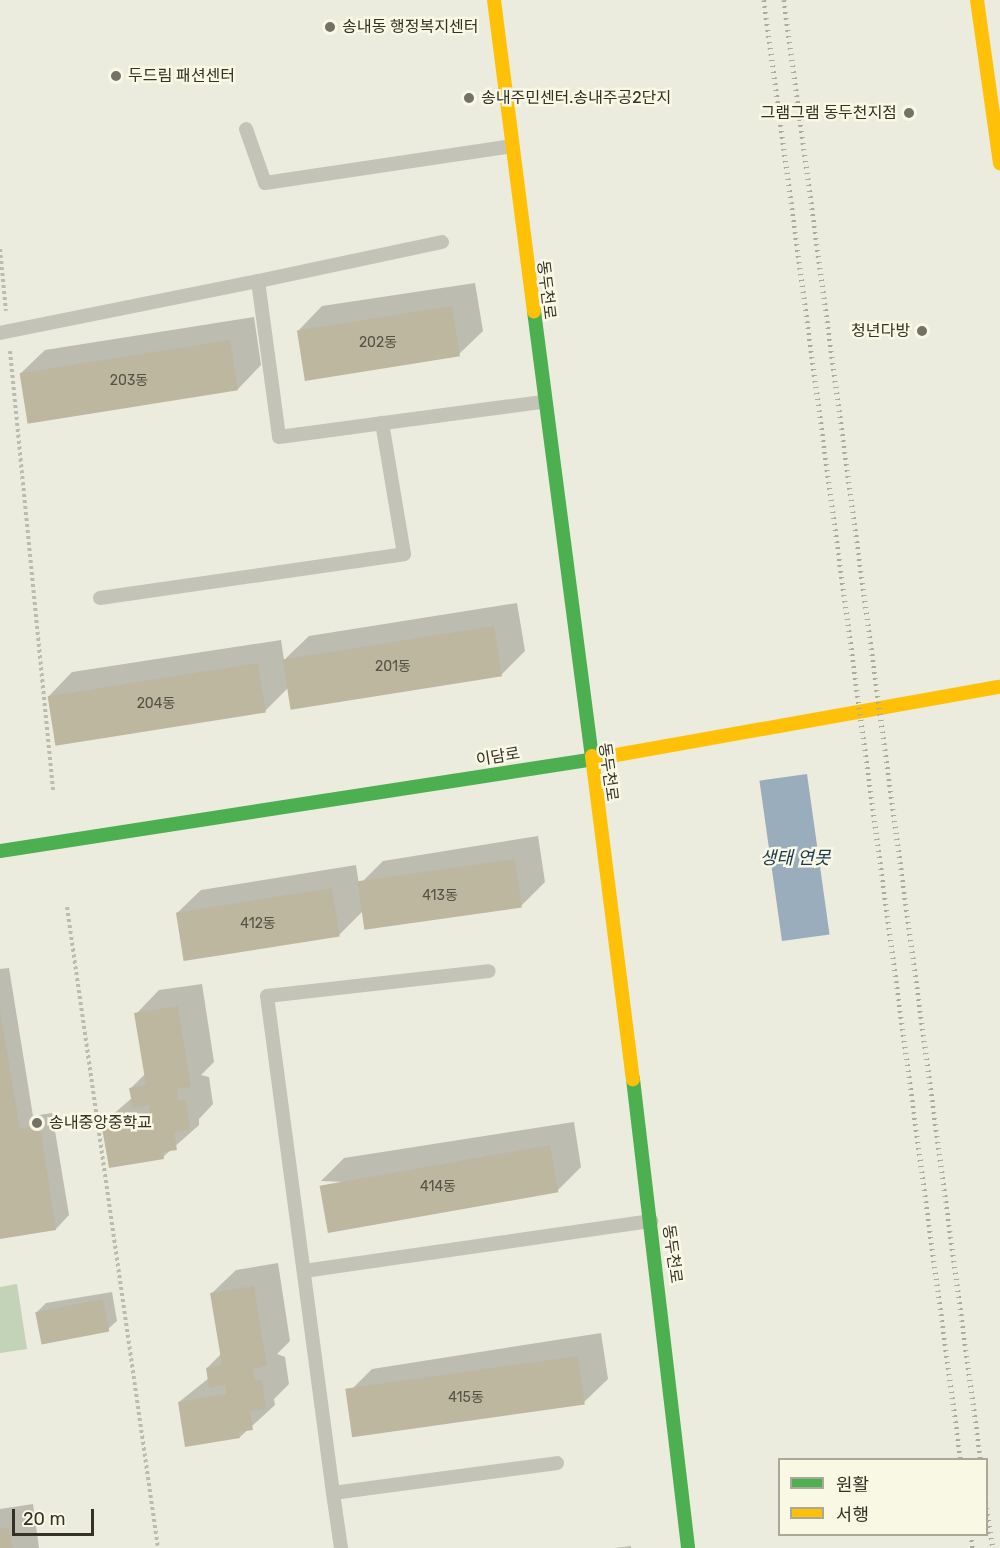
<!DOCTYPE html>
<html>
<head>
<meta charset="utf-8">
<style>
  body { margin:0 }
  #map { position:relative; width:1000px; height:1548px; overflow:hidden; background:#ebebde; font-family:Rubik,"Noto Sans KR",sans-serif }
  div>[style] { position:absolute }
  .green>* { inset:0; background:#c2d3b8 }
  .water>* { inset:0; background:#9aadbc; transform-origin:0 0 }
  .shadow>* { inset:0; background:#0003 }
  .building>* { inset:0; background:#beb7a0; transform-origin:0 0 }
  .path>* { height:4px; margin-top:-2px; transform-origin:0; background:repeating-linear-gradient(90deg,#bcbbb0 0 3px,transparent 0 6px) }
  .lane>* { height:14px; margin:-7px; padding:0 7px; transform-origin:7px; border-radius:7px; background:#c4c3b7 }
  .fast>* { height:14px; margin:-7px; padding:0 7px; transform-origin:7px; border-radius:7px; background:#4caf50 }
  .slow>* { height:14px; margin:-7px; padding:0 7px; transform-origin:7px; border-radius:7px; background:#ffc107 }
  .rail>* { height:4.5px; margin-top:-2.25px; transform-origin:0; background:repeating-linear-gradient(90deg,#ababa2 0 1.5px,transparent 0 6px) }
  .dots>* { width:16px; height:16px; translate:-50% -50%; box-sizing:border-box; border:3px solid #f9f8e5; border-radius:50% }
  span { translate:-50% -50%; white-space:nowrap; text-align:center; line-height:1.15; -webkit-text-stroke:5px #f9f8e5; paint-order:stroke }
  .number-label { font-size:14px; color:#565244 }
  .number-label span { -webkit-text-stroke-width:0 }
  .poi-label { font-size:16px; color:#343126 }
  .left { translate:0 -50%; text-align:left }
  .right { translate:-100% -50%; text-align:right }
  .street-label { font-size:16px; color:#343126 }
  .water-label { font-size:18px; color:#1c3855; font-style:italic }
  .legend { position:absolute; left:778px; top:1458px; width:210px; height:78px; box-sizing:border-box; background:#f9f8e5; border:2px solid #aaa899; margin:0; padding:8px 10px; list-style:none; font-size:18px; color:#343126 }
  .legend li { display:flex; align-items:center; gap:12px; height:30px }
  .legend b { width:30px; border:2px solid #aaa899 }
  .scale { position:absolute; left:12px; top:1509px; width:82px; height:27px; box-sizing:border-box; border:3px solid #343126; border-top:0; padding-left:8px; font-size:18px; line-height:21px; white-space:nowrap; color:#343126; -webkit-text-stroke:4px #f9f8e5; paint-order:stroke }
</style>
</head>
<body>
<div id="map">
  <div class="green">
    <i style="clip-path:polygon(17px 1284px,27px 1349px,0 1353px,0 1287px)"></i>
  </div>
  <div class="water">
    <i style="left:807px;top:774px;width:162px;height:48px;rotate:82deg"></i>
  </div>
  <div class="shadow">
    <i style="clip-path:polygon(475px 283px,483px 331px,459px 354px,299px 330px,322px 306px)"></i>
    <i style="clip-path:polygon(254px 317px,261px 365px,238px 389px,21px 373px,45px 350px)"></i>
    <i style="clip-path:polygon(517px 603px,525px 651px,501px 675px,289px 687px,265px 711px,49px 696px,72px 672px,281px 640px,284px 660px,309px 636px)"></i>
    <i style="clip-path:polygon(538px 836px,545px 882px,521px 906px,364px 910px,339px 935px,177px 913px,201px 890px,356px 865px,359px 885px,383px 861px)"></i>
    <i style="clip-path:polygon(9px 968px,33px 1116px,52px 1113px,69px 1215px,56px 1229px,0 1237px,0 969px)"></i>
    <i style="clip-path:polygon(202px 984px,214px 1062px,201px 1075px,209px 1077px,213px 1104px,199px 1119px,199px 1125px,163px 1157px,103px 1123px,132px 1098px,131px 1088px,145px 1074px,136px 1014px,159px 990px)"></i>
    <i style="clip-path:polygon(574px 1122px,581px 1167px,557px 1191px,321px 1181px,344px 1158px)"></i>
    <i style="clip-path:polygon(278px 1263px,290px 1341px,277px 1354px,285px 1357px,289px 1384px,274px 1399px,275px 1405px,240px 1437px,179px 1402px,209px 1378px,207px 1368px,221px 1354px,212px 1293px,236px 1270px)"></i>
    <i style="clip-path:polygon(112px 1292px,117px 1321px,108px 1329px,37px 1312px,46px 1303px)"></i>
    <i style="clip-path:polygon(601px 1333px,608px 1379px,584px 1402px,348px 1393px,372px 1369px)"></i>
    <i style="clip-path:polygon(33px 1504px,39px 1548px,0 1548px,0 1509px)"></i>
    <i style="clip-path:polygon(631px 1546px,631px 1548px,615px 1548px)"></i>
  </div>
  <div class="building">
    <i style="left:452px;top:306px;width:51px;height:157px;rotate:81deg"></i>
    <i style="left:230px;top:340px;width:51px;height:213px;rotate:81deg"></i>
    <i style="left:494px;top:626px;width:51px;height:214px;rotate:81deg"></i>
    <i style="left:258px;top:663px;width:50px;height:213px;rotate:81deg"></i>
    <i style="left:515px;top:859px;width:49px;height:159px;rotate:82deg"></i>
    <i style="left:332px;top:888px;width:49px;height:158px;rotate:81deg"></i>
    <i style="clip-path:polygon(178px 1006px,191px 1087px,177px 1089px,178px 1101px,186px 1100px,190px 1129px,174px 1132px,177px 1150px,163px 1152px,164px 1159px,109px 1168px,101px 1122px,150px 1114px,149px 1105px,133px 1108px,129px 1088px,146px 1085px,134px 1013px)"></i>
    <i style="clip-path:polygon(0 1010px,20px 1129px,40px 1125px,56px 1230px,0 1239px)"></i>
    <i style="left:550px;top:1145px;width:48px;height:234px;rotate:80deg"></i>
    <i style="clip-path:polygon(254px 1286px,267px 1366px,253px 1369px,255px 1381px,262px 1380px,266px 1409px,250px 1411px,253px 1430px,239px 1432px,240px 1438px,185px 1447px,178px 1402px,226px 1394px,225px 1385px,209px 1388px,206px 1368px,222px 1365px,210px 1293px)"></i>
    <i style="left:103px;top:1299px;width:33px;height:69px;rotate:79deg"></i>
    <i style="left:578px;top:1356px;width:49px;height:235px;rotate:82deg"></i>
    <i style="clip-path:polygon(9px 1527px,13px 1548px,0 1548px,0 1529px)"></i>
  </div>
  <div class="path">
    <i style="left:0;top:249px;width:62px;rotate:84.5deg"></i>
    <i style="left:10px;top:351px;width:441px;rotate:84.4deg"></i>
    <i style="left:67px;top:907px;width:647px;rotate:81.92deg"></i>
  </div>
  <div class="lane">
    <i style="left:246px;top:129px;width:57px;rotate:70.6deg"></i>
    <i style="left:265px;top:183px;width:250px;rotate:-8.5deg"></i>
    <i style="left:442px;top:242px;width:188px;rotate:168deg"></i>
    <i style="left:258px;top:281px;width:157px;rotate:82.3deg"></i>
    <i style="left:279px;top:437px;width:266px;rotate:-7.6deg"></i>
    <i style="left:0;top:333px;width:263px;rotate:-11.4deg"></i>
    <i style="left:100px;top:598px;width:307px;rotate:-8.2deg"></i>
    <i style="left:404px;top:554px;width:133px;rotate:-99.5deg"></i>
    <i style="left:304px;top:1271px;width:351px;rotate:-8.2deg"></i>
    <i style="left:333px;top:1493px;width:501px;rotate:-97.56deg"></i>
    <i style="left:267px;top:996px;width:223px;rotate:-6.4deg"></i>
    <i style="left:341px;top:1548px;width:56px;rotate:-98.3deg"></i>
    <i style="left:333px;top:1493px;width:226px;rotate:-7.6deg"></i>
  </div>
  <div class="fast">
    <i style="left:534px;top:311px;width:449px;rotate:82.6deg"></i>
    <i style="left:0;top:851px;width:601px;rotate:-8.8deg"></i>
    <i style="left:633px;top:1079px;width:472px;rotate:83.3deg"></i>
  </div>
  <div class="slow">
    <i style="left:494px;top:0;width:314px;rotate:82.7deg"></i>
    <i style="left:977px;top:0;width:165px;rotate:82deg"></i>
    <i style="left:592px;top:756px;width:326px;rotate:82.8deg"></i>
    <i style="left:594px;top:759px;width:412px;rotate:-10.1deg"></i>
  </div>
  <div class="rail">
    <i style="left:764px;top:0;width:1473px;rotate:82.32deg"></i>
    <i style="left:784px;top:0;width:1473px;rotate:82.32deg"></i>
    <i style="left:986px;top:1502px;width:47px;rotate:81.3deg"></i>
    <i style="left:971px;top:1534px;width:14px;rotate:82deg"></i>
  </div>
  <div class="dots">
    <i style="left:330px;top:27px;background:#747266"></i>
    <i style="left:116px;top:76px;background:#747266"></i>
    <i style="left:469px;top:98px;background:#747266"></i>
    <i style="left:909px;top:113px;background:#747266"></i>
    <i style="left:922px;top:331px;background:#747266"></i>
    <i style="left:37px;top:1123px;background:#747266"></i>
  </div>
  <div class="number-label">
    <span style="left:378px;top:343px">202동</span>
    <span style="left:129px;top:381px">203동</span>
    <span style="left:393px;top:667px">201동</span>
    <span style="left:156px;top:704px">204동</span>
    <span style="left:440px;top:896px">413동</span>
    <span style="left:258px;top:924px">412동</span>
    <span style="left:438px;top:1187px">414동</span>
    <span style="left:466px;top:1398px">415동</span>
  </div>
  <div class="poi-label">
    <span class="left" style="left:342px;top:27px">송내동 행정복지센터</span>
    <span class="left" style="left:128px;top:76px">두드림 패션센터</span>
    <span class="left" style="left:481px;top:98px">송내주민센터.송내주공2단지</span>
    <span class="right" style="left:897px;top:113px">그램그램 동두천지점</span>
    <span class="right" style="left:910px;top:331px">청년다방</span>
    <span class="left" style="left:49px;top:1123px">송내중앙중학교</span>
  </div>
  <div class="street-label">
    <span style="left:546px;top:290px;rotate:83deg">동두천로</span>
    <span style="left:498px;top:757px;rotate:-9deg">이담로</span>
    <span style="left:608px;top:772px;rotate:82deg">동두천로</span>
    <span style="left:672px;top:1254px;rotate:82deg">동두천로</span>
  </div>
  <div class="water-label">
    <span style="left:795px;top:858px">생태 연못</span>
  </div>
  <ul class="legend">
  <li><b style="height:8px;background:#4caf50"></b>원활</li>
  <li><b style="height:8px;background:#ffc107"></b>서행</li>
  </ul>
  <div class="scale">20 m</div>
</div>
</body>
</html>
